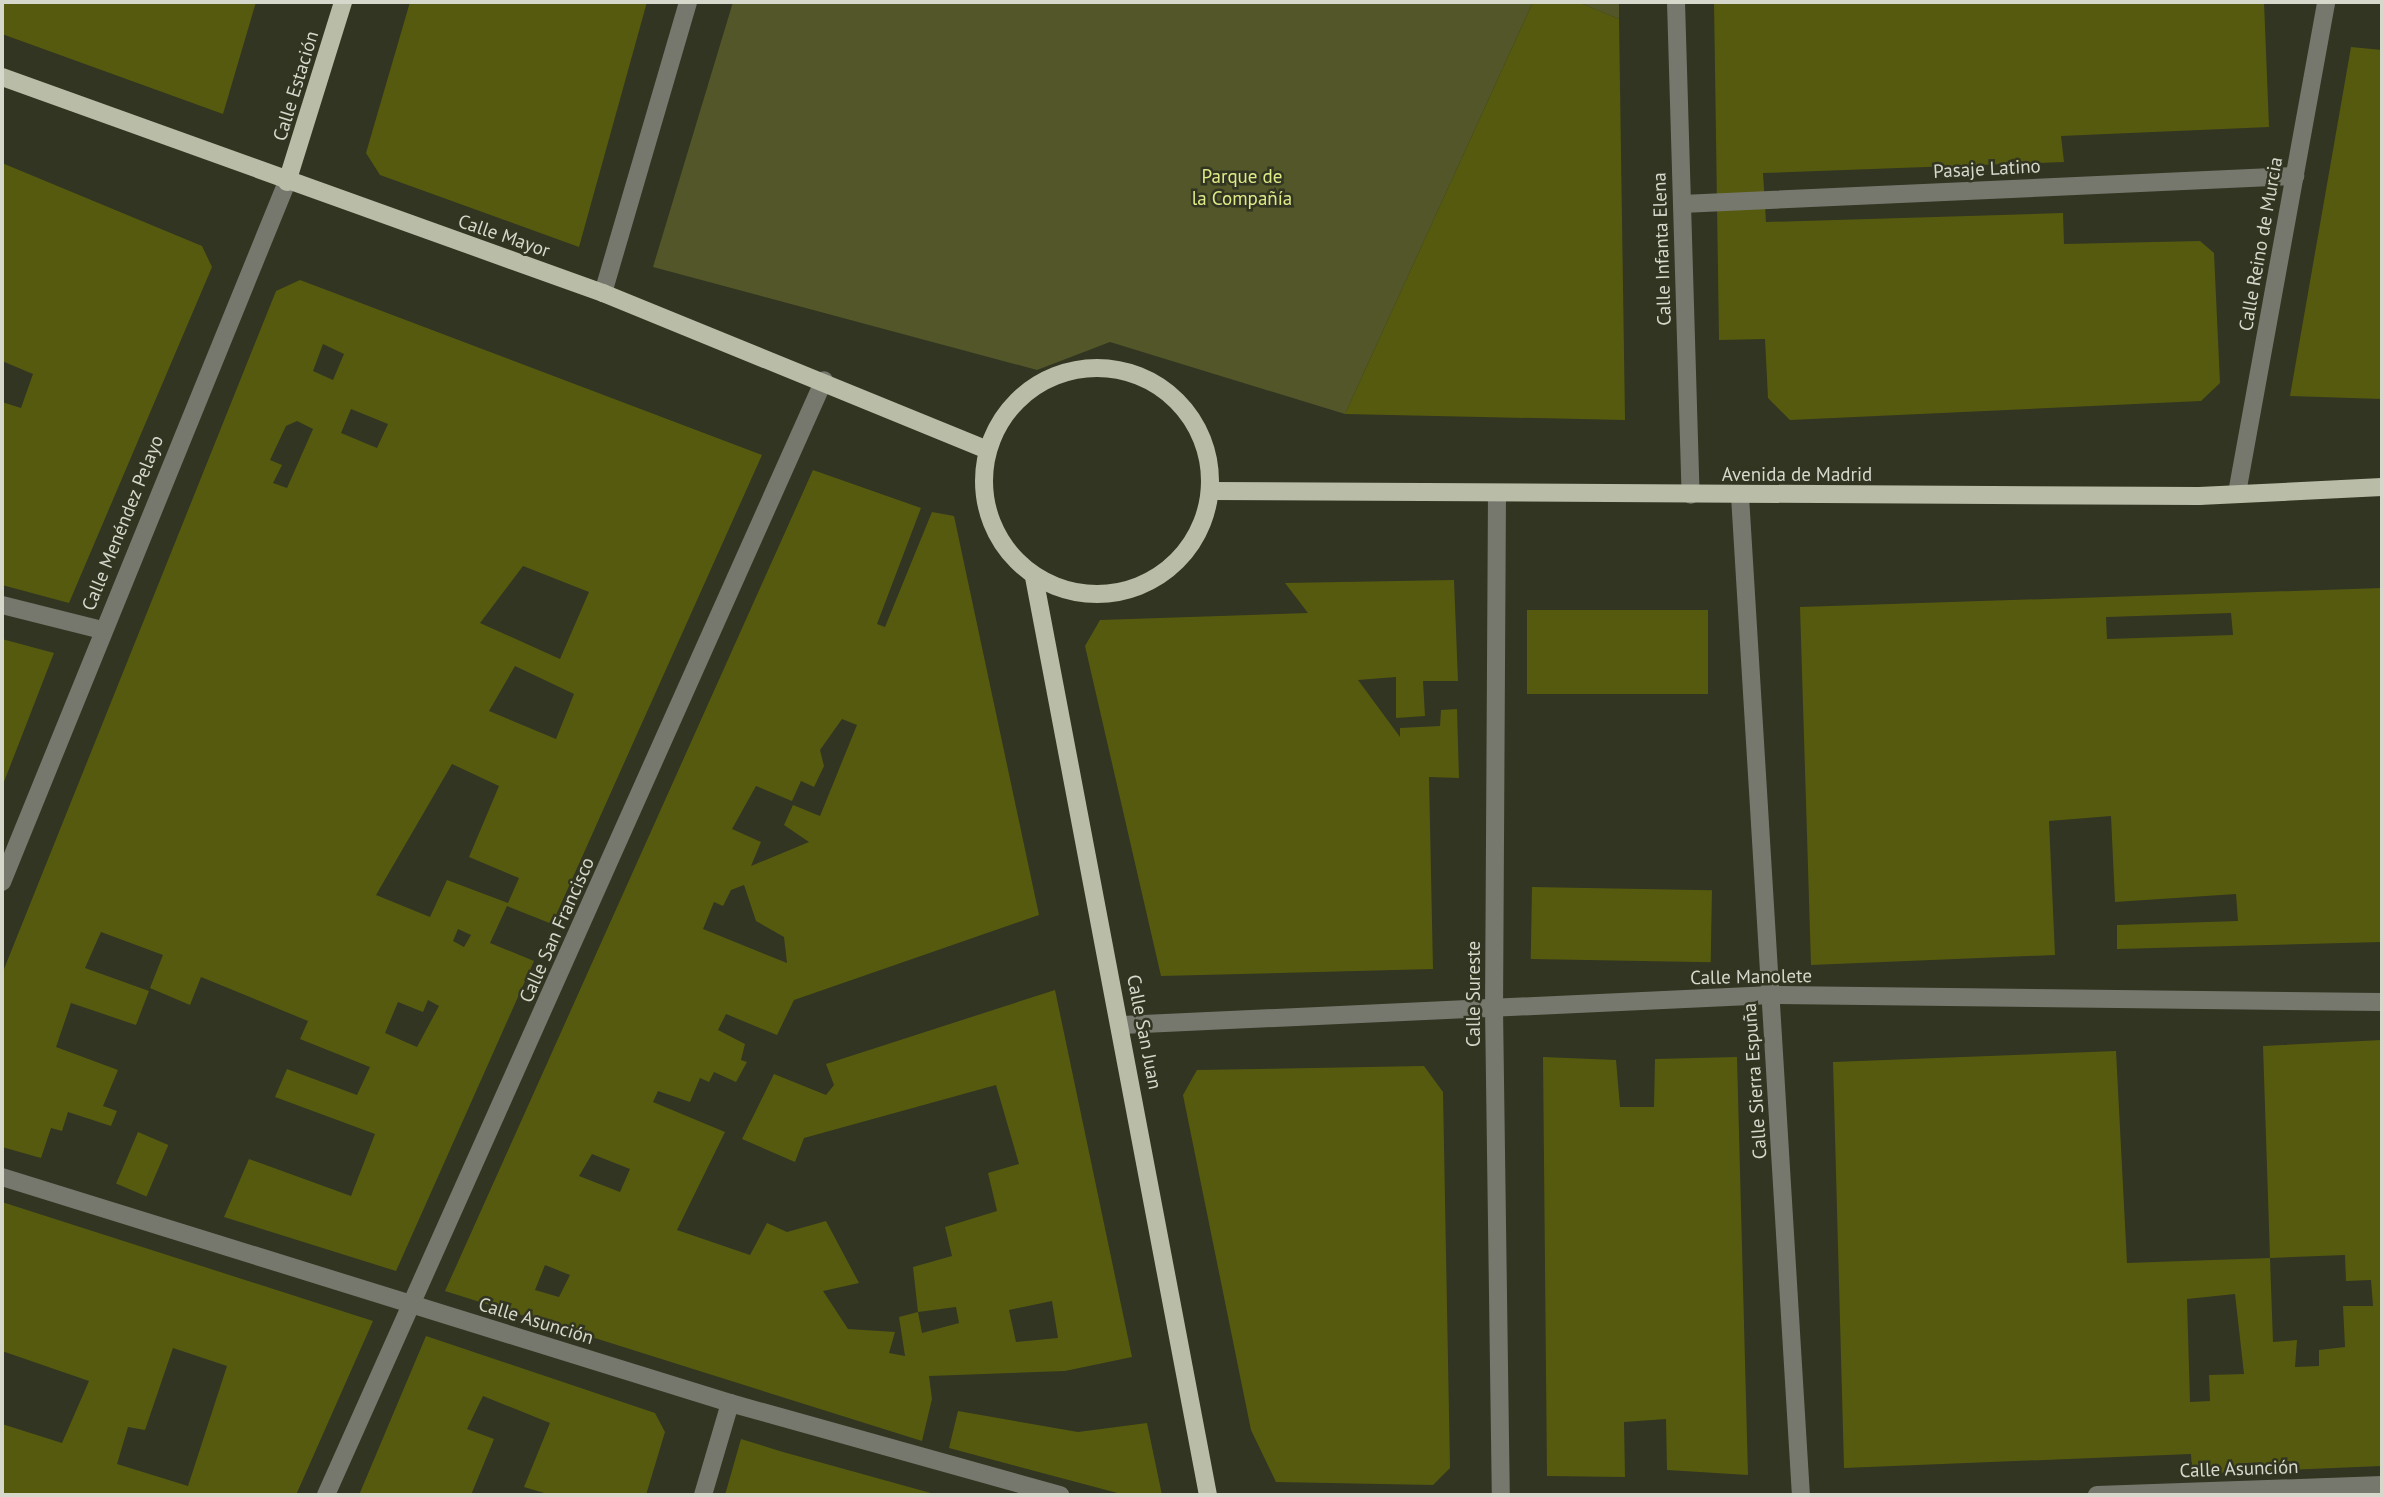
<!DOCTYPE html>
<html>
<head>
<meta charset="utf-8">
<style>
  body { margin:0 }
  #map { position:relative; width:2384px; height:1497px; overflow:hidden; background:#323521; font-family:"PT Sans",sans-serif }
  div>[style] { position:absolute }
  .green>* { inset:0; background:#525628 }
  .building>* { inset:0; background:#555a0f; transform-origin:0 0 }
  .minor>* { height:18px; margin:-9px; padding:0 9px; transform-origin:9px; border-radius:9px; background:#76786d }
  .major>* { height:18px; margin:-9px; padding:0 9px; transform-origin:9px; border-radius:9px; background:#b9bca7 }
  .major>.ring { margin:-9px; padding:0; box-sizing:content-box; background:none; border:18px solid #b9bca7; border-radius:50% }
  span { translate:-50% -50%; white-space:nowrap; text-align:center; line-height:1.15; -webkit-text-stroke:5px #323521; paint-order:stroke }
  .street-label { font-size:19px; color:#d7d8cc }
  .park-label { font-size:19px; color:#e0ea87 }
  .frame { position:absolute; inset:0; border:4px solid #d7d8cc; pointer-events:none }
</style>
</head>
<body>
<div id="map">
  <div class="green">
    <i style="clip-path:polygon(733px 2px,1533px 2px,1345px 414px,1110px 342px,1037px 370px,653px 267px)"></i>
    <i style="clip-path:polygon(1578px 2px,1619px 2px,1619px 19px)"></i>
  </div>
  <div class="building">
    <i style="clip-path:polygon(2px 2px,256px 2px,223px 114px,2px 34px)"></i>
    <i style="clip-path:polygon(410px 2px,647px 2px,579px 247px,380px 175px,366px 153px)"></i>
    <i style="clip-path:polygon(1533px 2px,1578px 2px,1619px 19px,1625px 420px,1345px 414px)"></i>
    <i style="clip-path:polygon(1714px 2px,2264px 2px,2269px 127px,2061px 136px,2064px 162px,1763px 173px,1766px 222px,2063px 213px,2064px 244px,2200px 241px,2214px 253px,2220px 383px,2201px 401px,1790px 420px,1768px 398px,1765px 339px,1719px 340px)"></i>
    <i style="clip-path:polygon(2351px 47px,2382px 50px,2382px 399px,2290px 396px)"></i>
    <i style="clip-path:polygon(2px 163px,202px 246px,212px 267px,69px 603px,2px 585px,2px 402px,21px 408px,33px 374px,2px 361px)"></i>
    <i style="clip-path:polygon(evenodd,300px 280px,762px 455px,552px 924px,507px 906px,490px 943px,534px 961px,396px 1271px,224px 1217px,249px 1159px,351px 1196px,375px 1134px,275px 1097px,287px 1069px,357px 1095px,370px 1067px,300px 1039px,308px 1021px,201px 977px,190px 1005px,150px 988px,163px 955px,101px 932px,85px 968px,149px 991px,136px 1025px,71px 1003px,56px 1047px,118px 1070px,103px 1106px,117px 1111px,111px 1126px,68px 1112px,62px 1131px,51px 1128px,41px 1158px,2px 1147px,2px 974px,276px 291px,300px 280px,323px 344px,344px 354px,333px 380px,313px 371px,323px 344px,300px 280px,351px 409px,388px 424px,377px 448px,341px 433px,351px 409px,300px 280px,297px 421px,313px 429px,287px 488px,273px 483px,282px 465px,270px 460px,286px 426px,297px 421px,300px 280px,523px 566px,589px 592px,560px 659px,480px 623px,523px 566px,300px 280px,515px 666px,574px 694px,556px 739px,489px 711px,515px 666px,300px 280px,452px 764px,499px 786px,469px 857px,519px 878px,508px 903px,447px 880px,430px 917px,376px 895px,452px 764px,300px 280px,458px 929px,471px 935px,464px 947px,453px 941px,458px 929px,300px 280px,428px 1000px,439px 1006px,417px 1047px,385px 1033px,398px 1002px,423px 1012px,428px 1000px)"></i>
    <i style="clip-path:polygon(evenodd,813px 470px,921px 508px,877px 624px,885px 627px,932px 512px,954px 516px,1039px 915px,794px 1000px,777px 1035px,726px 1014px,718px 1030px,745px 1044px,741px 1060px,747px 1062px,736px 1082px,714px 1072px,709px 1082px,700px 1078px,690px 1102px,658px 1091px,653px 1102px,725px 1132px,677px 1230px,750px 1255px,767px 1223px,787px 1232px,826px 1221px,859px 1283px,823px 1291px,848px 1329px,895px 1332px,889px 1353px,905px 1356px,899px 1317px,918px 1312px,922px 1333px,959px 1323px,956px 1307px,918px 1312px,913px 1267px,952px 1256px,945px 1227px,997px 1211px,988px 1173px,1019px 1164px,996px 1085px,804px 1138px,795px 1162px,742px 1139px,774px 1074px,826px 1095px,834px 1085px,826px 1064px,1055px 990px,1132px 1357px,1065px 1371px,929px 1376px,932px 1399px,922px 1441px,445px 1291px,813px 470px,842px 719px,857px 725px,820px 816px,793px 805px,784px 825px,809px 842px,751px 866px,761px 842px,732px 829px,756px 786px,792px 801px,801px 781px,814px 787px,824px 766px,820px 750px,842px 719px,813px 470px,744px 885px,756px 921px,784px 937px,787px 963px,703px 929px,714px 902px,723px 906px,731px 890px,744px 885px,813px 470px,592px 1154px,630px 1169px,620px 1192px,579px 1176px,592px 1154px,813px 470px,545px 1265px,570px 1275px,559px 1297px,535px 1290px,545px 1265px,813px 470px,1052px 1301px,1058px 1338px,1016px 1342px,1009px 1310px,1052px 1301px)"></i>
    <i style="clip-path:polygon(1454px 580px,1458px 681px,1423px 681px,1425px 716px,1396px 718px,1396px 677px,1358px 680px,1400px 737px,1400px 728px,1440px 726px,1441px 710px,1457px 709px,1459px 778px,1429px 777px,1433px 969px,1161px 976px,1085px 646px,1100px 620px,1308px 613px,1285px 583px)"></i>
    <i style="clip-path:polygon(evenodd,2382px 588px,2382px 942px,2117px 949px,2117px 925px,2238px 921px,2236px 894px,2115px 902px,2111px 816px,2049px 821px,2055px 955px,1811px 965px,1800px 607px,2382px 588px,2231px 613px,2233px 635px,2107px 639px,2106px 617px,2231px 613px)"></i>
    <i style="left:1708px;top:610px;width:84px;height:181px;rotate:90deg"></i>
    <i style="clip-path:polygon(2px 639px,54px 653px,2px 787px)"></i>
    <i style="left:1532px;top:887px;width:180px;height:72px;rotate:1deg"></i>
    <i style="clip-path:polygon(evenodd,2382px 1040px,2382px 1466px,2192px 1474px,2191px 1454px,1844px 1468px,1833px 1062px,2116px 1051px,2127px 1263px,2270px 1258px,2273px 1342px,2297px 1340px,2295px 1367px,2319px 1366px,2319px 1350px,2345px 1347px,2343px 1306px,2373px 1306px,2371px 1280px,2346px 1281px,2345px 1255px,2270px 1258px,2263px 1046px,2382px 1040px,2235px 1294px,2244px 1374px,2209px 1375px,2210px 1401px,2190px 1402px,2187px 1299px,2235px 1294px)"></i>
    <i style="clip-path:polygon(1543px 1057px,1616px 1060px,1620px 1107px,1654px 1107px,1655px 1059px,1737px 1057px,1748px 1475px,1667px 1470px,1666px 1419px,1624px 1422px,1625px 1477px,1547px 1476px)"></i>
    <i style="clip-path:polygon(1424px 1066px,1443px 1092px,1450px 1468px,1433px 1485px,1276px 1482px,1251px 1430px,1183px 1095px,1197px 1070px)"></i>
    <i style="left:138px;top:1132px;width:33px;height:56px;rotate:23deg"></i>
    <i style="clip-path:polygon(evenodd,2px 1202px,373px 1321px,296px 1495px,2px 1495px,2px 1424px,62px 1443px,89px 1381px,2px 1351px,2px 1202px,173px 1348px,227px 1366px,188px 1486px,117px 1464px,128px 1427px,145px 1430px,173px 1348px)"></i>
    <i style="clip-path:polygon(426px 1336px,655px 1413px,665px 1432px,646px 1495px,551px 1495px,524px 1487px,550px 1423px,483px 1396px,467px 1429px,494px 1439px,471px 1495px,359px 1495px)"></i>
    <i style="clip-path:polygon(958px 1411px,1078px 1432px,1147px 1423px,1162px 1495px,1125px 1495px,949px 1448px)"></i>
    <i style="clip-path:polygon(741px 1439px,783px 1452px,938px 1495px,725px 1495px)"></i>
  </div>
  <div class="minor">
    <i style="left:1676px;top:2px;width:493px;rotate:88.3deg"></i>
    <i style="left:1682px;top:204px;width:614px;rotate:-2.62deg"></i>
    <i style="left:603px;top:293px;width:303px;rotate:-73.7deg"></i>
    <i style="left:1497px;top:493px;width:515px;rotate:90.33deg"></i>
    <i style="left:1494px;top:1008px;width:487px;rotate:89.2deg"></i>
    <i style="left:2237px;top:493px;width:499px;rotate:-79.7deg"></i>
    <i style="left:1740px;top:496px;width:1001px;rotate:86.51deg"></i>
    <i style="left:2px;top:605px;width:103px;rotate:14deg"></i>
    <i style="left:2px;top:882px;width:756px;rotate:-67.85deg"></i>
    <i style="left:1122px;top:1025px;width:650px;rotate:-2.65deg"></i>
    <i style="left:1771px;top:995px;width:611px;rotate:0.66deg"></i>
    <i style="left:2px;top:1177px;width:762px;rotate:17.25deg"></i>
    <i style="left:730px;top:1403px;width:343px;rotate:15.6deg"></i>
    <i style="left:326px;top:1495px;width:1221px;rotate:-65.93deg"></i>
    <i style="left:703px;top:1495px;width:96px;rotate:-73.6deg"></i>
    <i style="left:2097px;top:1495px;width:285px;rotate:-2deg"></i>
  </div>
  <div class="major">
    <i style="left:2px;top:77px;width:639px;rotate:19.77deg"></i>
    <i style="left:603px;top:293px;width:415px;rotate:22.2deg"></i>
    <i style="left:287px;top:182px;width:189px;rotate:-72.7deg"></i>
    <i class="ring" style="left:984px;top:368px;width:208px;height:208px"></i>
    <i style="left:1211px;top:491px;width:988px;rotate:0.29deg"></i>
    <i style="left:2199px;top:496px;width:183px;rotate:-2.8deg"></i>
    <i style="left:1034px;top:577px;width:934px;rotate:79.27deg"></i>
  </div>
  <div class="street-label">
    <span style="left:296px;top:86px;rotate:-73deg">Calle Estación</span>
    <span style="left:1987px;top:169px;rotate:-3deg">Pasaje Latino</span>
    <span style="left:504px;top:236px;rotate:19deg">Calle Mayor</span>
    <span style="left:2261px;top:244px;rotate:-80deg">Calle Reino de Murcia</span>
    <span style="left:1662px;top:249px;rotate:-92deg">Calle Infanta Elena</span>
    <span style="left:1797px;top:475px">Avenida de Madrid</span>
    <span style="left:123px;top:523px;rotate:-68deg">Calle Menéndez Pelayo</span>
    <span style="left:557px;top:930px;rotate:-66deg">Calle San Francisco</span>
    <span style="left:1751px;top:977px;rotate:-1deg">Calle Manolete</span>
    <span style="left:1474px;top:994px;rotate:-90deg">Calle Sureste</span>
    <span style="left:1144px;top:1032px;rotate:79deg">Calle San Juan</span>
    <span style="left:1755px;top:1081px;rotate:-94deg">Calle Sierra Espuña</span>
    <span style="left:536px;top:1321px;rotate:17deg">Calle Asunción</span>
    <span style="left:2239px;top:1469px;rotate:-2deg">Calle Asunción</span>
  </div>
  <div class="park-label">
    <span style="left:1242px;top:188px">Parque de<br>la Compañía</span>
  </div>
  <div class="frame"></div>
</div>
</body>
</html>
